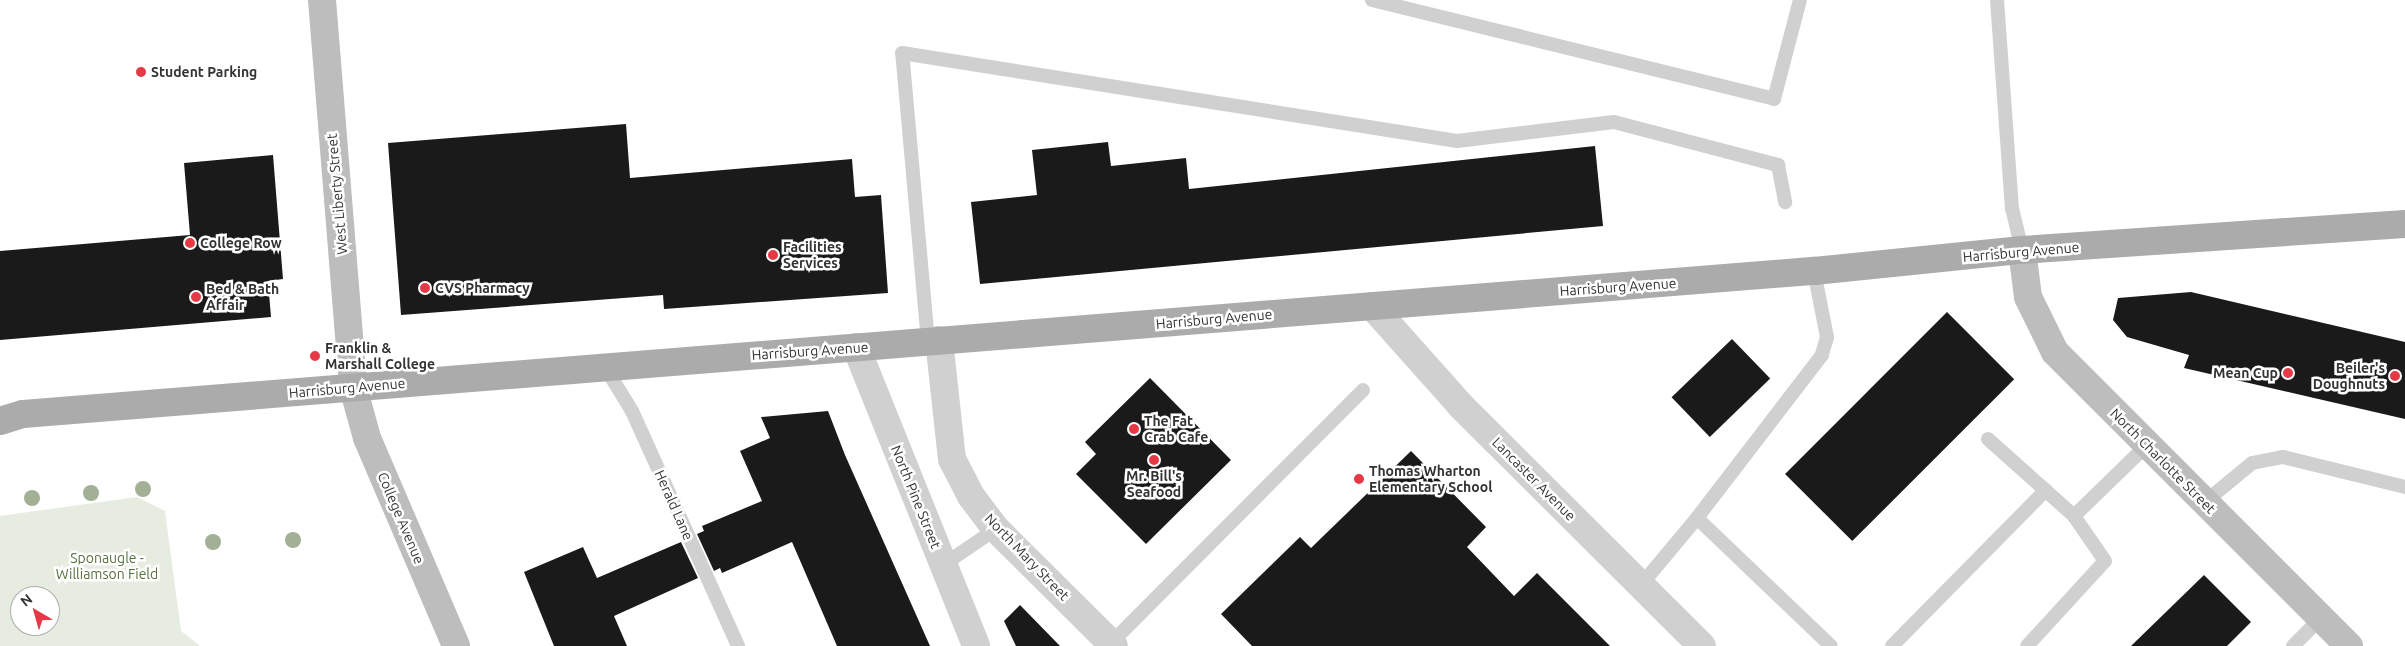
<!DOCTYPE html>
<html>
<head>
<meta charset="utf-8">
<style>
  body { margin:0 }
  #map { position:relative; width:2405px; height:646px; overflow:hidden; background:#fff; font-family:Ubuntu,sans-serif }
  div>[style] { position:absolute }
  .green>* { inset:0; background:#e6ecdf }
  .building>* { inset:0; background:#1a1a1a; transform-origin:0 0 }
  .service>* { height:14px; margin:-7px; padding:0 7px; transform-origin:7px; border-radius:7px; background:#d0d0d0 }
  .minor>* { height:28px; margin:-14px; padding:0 14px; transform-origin:14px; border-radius:14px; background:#d0d0d0 }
  .secondary>* { height:28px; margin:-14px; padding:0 14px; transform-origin:14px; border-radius:14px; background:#bdbdbd }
  .primary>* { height:28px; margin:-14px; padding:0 14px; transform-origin:14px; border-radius:14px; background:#ababab }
  .trees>* { width:16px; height:16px; margin:-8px; border-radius:50%; background:#a2b095 }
  .dots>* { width:14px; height:14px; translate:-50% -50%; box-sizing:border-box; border:2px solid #fff; border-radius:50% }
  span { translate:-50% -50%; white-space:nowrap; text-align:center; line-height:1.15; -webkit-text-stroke:5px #fff; paint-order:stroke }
  .poi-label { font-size:14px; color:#333; font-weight:700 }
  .left { translate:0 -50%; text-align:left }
  .right { translate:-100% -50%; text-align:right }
  .street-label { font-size:14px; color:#333 }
  .park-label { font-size:14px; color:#56703f }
  .north { position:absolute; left:10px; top:586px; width:50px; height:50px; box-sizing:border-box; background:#fff; border:1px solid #adadad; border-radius:50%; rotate:322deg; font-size:14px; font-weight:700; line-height:20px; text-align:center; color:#333 }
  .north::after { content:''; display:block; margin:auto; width:18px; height:22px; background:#e63946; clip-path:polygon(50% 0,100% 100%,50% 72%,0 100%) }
</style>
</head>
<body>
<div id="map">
  <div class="green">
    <i style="clip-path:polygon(evenodd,137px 497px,165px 511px,181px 631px,200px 646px,0 646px,0 516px,137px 497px,20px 596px,50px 596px,50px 626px,20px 626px,20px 596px)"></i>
  </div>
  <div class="building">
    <i style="clip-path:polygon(626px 124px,630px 178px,852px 159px,855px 197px,881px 195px,888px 293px,664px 309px,663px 295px,401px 315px,388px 143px)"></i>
    <i style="clip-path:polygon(1108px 142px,1111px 166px,1186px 158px,1189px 189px,1595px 146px,1603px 226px,980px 284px,971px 202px,1037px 195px,1032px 150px)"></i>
    <i style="clip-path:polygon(273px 155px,283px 279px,268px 281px,271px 317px,0 340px,0 251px,190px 235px,184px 163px)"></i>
    <i style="clip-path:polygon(2191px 292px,2405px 342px,2405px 419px,2184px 368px,2189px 355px,2127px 337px,2113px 320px,2118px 298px)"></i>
    <i style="left:1947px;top:312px;width:95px;height:229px;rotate:45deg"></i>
    <i style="left:1732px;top:339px;width:55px;height:84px;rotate:46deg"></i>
    <i style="clip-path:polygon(1150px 378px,1231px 460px,1146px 544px,1076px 474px,1096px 454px,1085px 442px)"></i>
    <i style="clip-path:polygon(828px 411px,845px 455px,930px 646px,837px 646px,792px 542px,722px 573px,720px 568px,714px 571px,697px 534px,704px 531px,702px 526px,762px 501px,740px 451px,770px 438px,761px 417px)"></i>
    <i style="clip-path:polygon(1411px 451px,1486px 527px,1467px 547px,1514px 596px,1537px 573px,1610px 646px,1252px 646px,1221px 614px,1300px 537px,1311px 548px)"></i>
    <i style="clip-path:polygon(681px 542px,698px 578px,614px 616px,627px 646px,554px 646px,524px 572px,583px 547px,597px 578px)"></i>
    <i style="clip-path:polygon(2204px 575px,2251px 622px,2227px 646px,2131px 646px)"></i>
    <i style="clip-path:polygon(1020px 605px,1060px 646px,1016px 646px,1004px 621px)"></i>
  </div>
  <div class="service">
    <i style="left:1372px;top:0;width:414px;rotate:13.8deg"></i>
    <i style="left:1774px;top:99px;width:102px;rotate:-75.3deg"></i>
    <i style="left:1997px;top:0;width:209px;rotate:85.9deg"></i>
    <i style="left:2012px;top:208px;width:43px;rotate:76.6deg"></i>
    <i style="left:1814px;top:271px;width:67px;rotate:78.9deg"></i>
    <i style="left:1827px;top:337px;width:19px;rotate:106deg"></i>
    <i style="left:1822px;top:355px;width:205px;rotate:127.5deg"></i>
    <i style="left:1697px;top:518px;width:185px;rotate:43.7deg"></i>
    <i style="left:928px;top:342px;width:290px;rotate:-95.1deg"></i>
    <i style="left:902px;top:53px;width:562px;rotate:9.01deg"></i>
    <i style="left:1457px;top:141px;width:158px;rotate:-6.9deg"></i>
    <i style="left:1614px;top:122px;width:170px;rotate:14.7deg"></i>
    <i style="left:1778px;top:165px;width:38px;rotate:79deg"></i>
    <i style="left:605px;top:367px;width:52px;rotate:58.5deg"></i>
    <i style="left:632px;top:411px;width:258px;rotate:65.7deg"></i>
    <i style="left:1988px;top:439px;width:115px;rotate:41.8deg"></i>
    <i style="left:2074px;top:516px;width:102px;rotate:-44.2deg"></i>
    <i style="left:2205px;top:502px;width:61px;rotate:-39.7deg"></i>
    <i style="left:2252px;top:463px;width:32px;rotate:-11deg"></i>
    <i style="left:2283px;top:457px;width:126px;rotate:13.8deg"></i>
    <i style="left:943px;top:565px;width:64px;rotate:-34.2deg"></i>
    <i style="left:1641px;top:585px;width:87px;rotate:-50.1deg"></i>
    <i style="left:1111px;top:643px;width:357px;rotate:-45.1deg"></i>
    <i style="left:1892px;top:646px;width:219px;rotate:-45.4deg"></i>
    <i style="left:2027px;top:646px;width:115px;rotate:-47.5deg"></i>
    <i style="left:2105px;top:561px;width:55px;rotate:-124.6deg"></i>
    <i style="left:2293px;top:646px;width:40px;rotate:-45deg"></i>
  </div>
  <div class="minor">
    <i style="left:1372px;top:306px;width:134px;rotate:48.3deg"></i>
    <i style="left:1461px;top:406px;width:340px;rotate:44.9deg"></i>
    <i style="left:939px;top:340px;width:120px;rotate:83.8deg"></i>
    <i style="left:952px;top:459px;width:42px;rotate:62.8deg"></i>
    <i style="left:971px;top:496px;width:41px;rotate:52.9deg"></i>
    <i style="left:996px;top:529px;width:166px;rotate:44.8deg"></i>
    <i style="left:856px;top:347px;width:322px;rotate:68.1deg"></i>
  </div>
  <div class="secondary">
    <i style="left:322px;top:0;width:388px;rotate:85.4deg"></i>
    <i style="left:353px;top:387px;width:53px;rotate:74.6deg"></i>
    <i style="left:367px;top:438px;width:226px;rotate:66.8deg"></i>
    <i style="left:2022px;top:250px;width:47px;rotate:82.7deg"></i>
    <i style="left:2028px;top:297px;width:61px;rotate:63.9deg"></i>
    <i style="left:2055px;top:352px;width:416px;rotate:45deg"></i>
  </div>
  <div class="primary">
    <i style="left:0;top:421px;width:24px;rotate:-17deg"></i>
    <i style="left:23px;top:414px;width:1797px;rotate:-4.57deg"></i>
    <i style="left:1814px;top:271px;width:209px;rotate:-5.8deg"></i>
    <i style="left:2022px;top:250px;width:384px;rotate:-3.9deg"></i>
  </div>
  <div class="trees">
    <i style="left:143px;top:489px"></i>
    <i style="left:91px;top:493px"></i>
    <i style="left:32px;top:498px"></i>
    <i style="left:293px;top:540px"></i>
    <i style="left:213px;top:542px"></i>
  </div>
  <div class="dots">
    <i style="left:141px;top:72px;background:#e63946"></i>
    <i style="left:190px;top:243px;background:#e63946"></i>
    <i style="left:773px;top:255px;background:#e63946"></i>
    <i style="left:425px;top:288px;background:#e63946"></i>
    <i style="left:196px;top:297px;background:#e63946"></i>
    <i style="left:315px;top:356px;background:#e63946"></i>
    <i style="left:2288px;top:373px;background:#e63946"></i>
    <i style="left:2395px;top:376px;background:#e63946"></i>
    <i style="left:1134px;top:429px;background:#e63946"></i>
    <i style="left:1154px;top:460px;background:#e63946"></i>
    <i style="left:1359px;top:479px;background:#e63946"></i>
  </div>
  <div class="poi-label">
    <span class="left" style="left:151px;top:72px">Student Parking</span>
    <span class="left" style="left:200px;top:243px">College Row</span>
    <span class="left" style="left:783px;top:255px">Facilities<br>Services</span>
    <span class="left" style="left:435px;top:288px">CVS Pharmacy</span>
    <span class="left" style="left:206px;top:297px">Bed &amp; Bath<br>Affair</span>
    <span class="left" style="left:325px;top:356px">Franklin &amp;<br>Marshall College</span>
    <span class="right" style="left:2385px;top:376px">Beiler's<br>Doughnuts</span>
    <span class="right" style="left:2278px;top:373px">Mean Cup</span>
    <span class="left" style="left:1144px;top:429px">The Fat<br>Crab Cafe</span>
    <span class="left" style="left:1369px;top:479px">Thomas Wharton<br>Elementary School</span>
    <span style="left:1154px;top:484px">Mr. Bill's<br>Seafood</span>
  </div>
  <div class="street-label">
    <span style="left:337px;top:194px;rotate:-95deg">West Liberty Street</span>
    <span style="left:2021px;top:252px;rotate:-5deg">Harrisburg Avenue</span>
    <span style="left:1618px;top:287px;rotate:-4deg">Harrisburg Avenue</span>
    <span style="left:1214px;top:319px;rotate:-5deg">Harrisburg Avenue</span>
    <span style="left:810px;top:351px;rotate:-4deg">Harrisburg Avenue</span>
    <span style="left:347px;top:388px;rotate:-5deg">Harrisburg Avenue</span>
    <span style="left:2163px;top:461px;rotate:45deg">North Charlotte Street</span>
    <span style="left:1534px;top:479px;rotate:45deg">Lancaster Avenue</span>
    <span style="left:916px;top:497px;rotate:68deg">North Pine Street</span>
    <span style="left:674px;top:505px;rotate:66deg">Herald Lane</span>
    <span style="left:401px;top:518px;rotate:67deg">College Avenue</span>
    <span style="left:1027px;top:557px;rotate:46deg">North Mary Street</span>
  </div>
  <div class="park-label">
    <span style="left:107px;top:566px">Sponaugle -<br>Williamson Field</span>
  </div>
  <div class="north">N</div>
</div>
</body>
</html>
